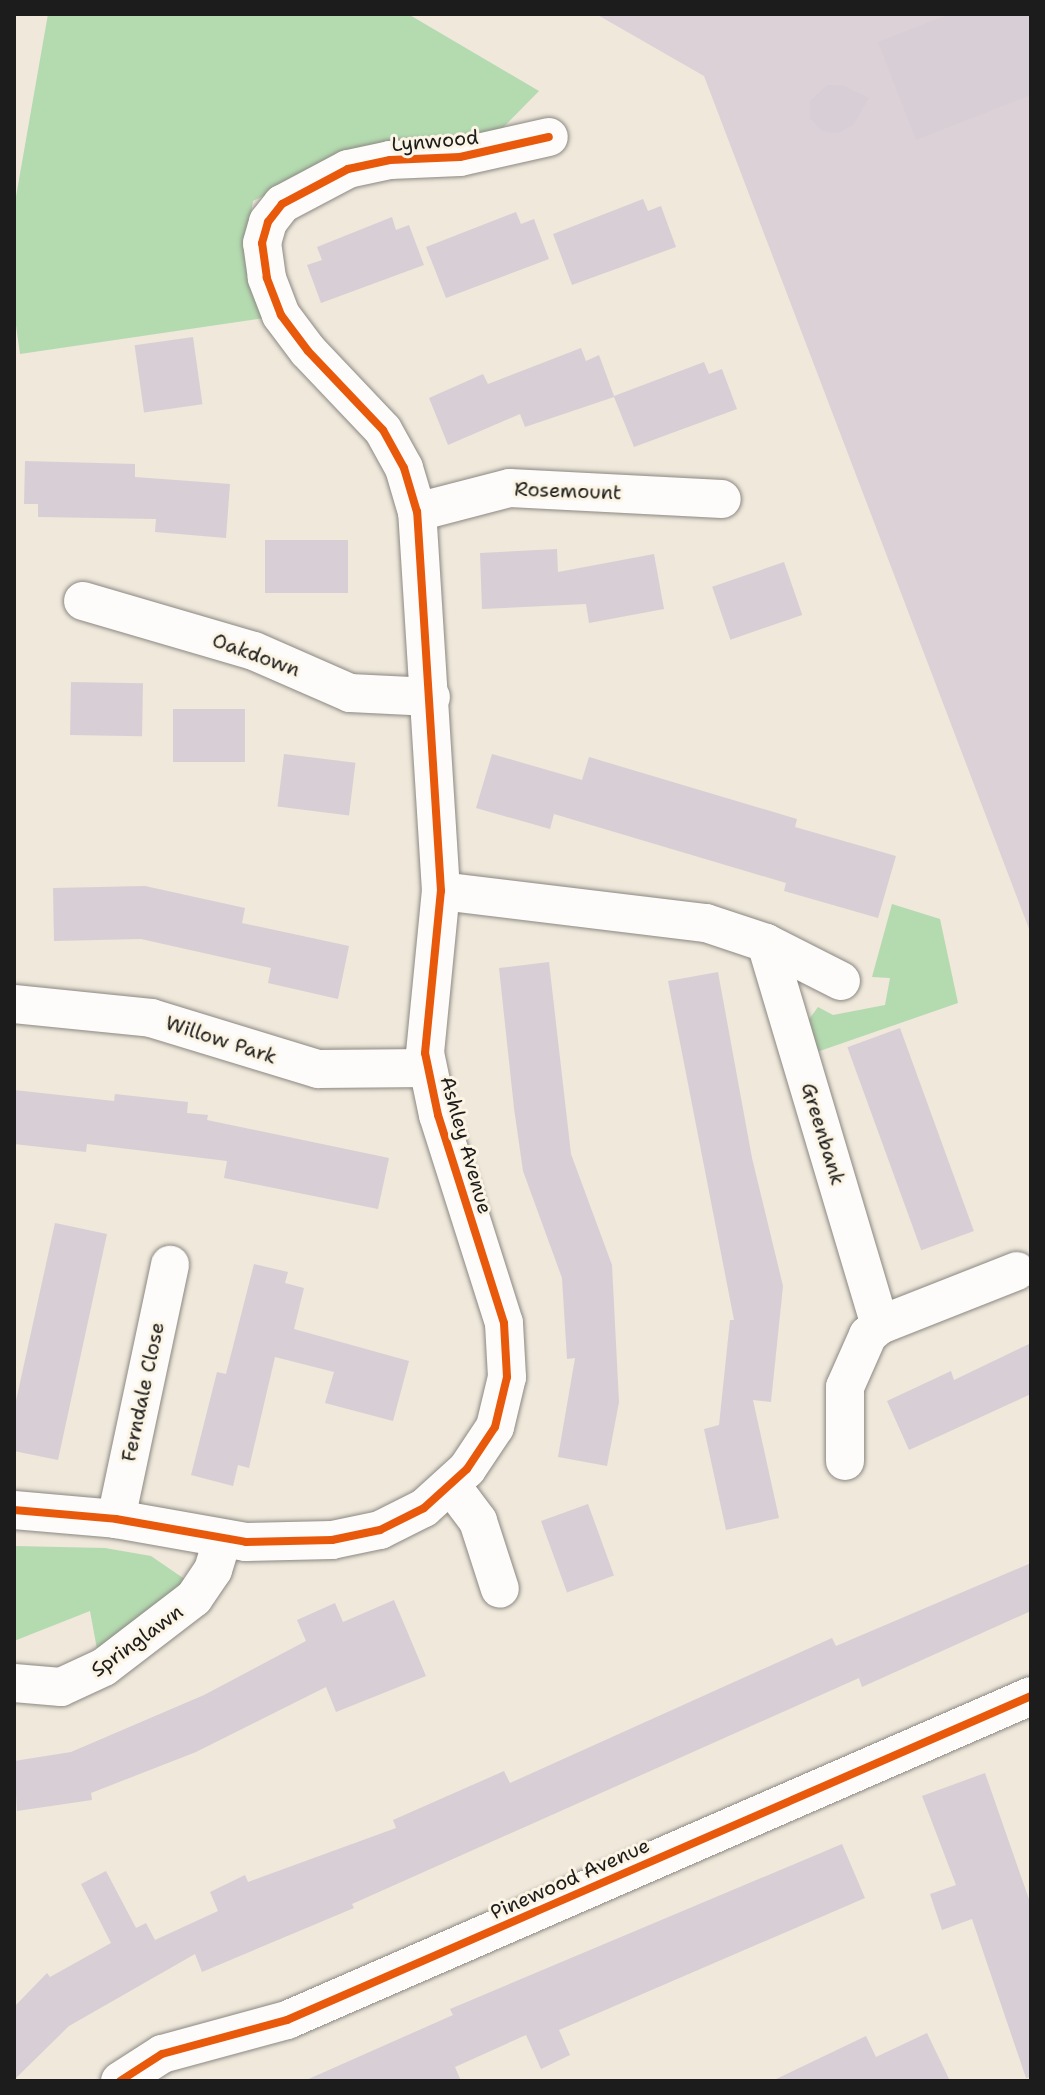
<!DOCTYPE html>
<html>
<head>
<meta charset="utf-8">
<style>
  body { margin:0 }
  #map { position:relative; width:1045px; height:2095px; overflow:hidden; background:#efe8db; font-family:"Shantell Sans",sans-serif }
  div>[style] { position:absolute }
  .industrial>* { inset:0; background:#dcd1d7 }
  .green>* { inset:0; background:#b4dab0 }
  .building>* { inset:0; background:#d7cfd5; transform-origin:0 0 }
  .roads { filter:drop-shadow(0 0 2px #8c8882) drop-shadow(0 0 2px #8c8882) }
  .minor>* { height:38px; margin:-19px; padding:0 19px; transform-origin:19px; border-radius:19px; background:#fdfcfa }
  .cycleway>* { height:8px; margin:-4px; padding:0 4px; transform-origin:4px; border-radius:4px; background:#e8590c }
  span { translate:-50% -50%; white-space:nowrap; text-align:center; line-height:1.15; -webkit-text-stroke:6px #fcf5e5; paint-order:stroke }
  .street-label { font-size:20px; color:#1c1c1c }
  .frame { position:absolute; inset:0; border:16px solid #1c1c1c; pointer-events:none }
</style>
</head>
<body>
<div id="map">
  <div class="industrial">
    <i style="clip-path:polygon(596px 14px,1031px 14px,1031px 934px,704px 76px)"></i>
  </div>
  <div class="green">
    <i style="clip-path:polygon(48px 14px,408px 14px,539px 91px,489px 142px,365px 147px,253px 201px,246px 251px,264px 318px,20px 354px,14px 311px,14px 208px)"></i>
    <i style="clip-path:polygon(892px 904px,940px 919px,958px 1003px,814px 1053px,807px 1022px,818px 1007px,833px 1015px,885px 1005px,890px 978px,872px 977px)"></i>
    <i style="clip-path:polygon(14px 1546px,105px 1548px,151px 1556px,186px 1580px,97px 1649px,90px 1611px,14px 1641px)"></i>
  </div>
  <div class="building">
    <i style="clip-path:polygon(950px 14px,1031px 14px,1031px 95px,916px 140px,878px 42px)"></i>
    <i style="clip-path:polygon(827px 85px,842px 85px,869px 98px,853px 125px,838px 133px,822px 131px,810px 118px,810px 101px)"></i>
    <i style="clip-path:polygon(643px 199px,648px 211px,661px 206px,676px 247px,572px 285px,553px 234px)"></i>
    <i style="clip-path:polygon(516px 212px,521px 224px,534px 219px,549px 259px,446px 298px,426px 247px)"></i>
    <i style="clip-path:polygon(392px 217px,396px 230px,409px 225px,424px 265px,321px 303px,307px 265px,322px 260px,317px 247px)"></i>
    <i style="left:193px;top:337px;width:68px;height:59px;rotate:82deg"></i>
    <i style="clip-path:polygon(581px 348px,586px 361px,599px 355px,614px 396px,704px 362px,709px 374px,722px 369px,737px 409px,634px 447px,614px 397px,525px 427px,520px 414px,448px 445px,429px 398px,483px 374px,488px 384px)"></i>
    <i style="clip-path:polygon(25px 461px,135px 464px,135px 477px,230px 484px,226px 538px,155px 532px,156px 519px,38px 517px,38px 504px,24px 504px)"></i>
    <i style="left:265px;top:540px;width:83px;height:53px"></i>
    <i style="clip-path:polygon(557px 549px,558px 572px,654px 554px,664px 609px,589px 623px,586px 604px,482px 609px,480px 553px)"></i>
    <i style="left:784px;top:562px;width:56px;height:76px;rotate:71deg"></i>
    <i style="left:71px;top:682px;width:72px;height:53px;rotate:1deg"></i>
    <i style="left:173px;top:709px;width:72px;height:53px"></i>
    <i style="left:284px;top:754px;width:72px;height:53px;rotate:7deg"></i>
    <i style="clip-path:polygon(492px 754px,582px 780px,589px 757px,797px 819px,795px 827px,896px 856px,878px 918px,784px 891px,786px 883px,554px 814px,550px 829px,476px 808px)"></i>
    <i style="clip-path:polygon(145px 886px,245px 908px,242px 923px,349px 946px,338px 999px,268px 983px,271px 968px,141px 939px,54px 941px,53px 888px)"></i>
    <i style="clip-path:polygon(549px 962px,571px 1154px,612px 1265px,619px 1402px,607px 1466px,558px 1457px,575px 1358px,567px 1359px,562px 1278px,523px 1171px,514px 1108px,499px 968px)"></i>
    <i style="clip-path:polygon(718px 972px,752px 1158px,783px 1286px,771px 1402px,753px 1400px,779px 1518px,726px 1530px,704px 1429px,719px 1425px,730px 1320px,734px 1320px,668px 981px)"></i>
    <i style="left:900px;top:1028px;width:216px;height:56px;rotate:70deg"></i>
    <i style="clip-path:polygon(14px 1090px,114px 1101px,115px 1094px,188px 1102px,187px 1113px,208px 1115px,207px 1120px,389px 1158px,378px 1209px,224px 1178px,227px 1161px,87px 1144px,86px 1152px,14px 1144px)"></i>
    <i style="clip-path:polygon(55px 1223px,107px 1234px,58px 1460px,14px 1451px,14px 1410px)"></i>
    <i style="clip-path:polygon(254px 1264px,288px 1272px,285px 1283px,304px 1288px,294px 1329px,409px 1361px,393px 1421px,325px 1403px,334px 1372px,275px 1357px,249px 1468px,238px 1465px,233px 1486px,191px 1475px,217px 1372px,226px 1374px)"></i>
    <i style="clip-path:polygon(1031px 1343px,1031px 1394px,909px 1450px,887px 1401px,951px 1371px,954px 1380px)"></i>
    <i style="left:588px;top:1504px;width:76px;height:50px;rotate:70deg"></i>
    <i style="clip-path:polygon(1031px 1563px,1031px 1611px,862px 1687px,859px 1678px,352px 1904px,354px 1908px,202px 1972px,195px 1954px,69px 2026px,14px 2080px,14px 2007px,47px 1973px,50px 1977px,111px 1943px,81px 1884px,106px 1871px,136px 1928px,146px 1923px,155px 1940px,218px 1911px,210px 1892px,245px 1875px,248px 1882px,396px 1828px,393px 1820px,504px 1771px,510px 1783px,832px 1638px,836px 1646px)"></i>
    <i style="clip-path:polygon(394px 1600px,426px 1676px,336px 1712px,326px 1687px,196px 1752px,91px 1793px,92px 1800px,17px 1811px,14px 1761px,71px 1752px,204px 1695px,306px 1641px,297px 1620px,335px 1603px,343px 1622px)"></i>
    <i style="clip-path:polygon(985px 1773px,1031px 1905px,1031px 2077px,1026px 2078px,972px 1919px,942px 1930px,930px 1894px,956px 1885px,922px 1796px)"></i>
    <i style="clip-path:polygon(842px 1844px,865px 1898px,559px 2030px,570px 2055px,541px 2069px,526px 2035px,455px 2067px,461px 2081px,304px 2081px,453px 2015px,450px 2009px)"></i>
    <i style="clip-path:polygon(927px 2033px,950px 2081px,772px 2081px,866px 2036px,876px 2057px)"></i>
  </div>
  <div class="roads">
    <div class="minor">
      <i style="left:417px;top:512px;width:96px;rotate:-14.5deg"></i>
      <i style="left:510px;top:488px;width:212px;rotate:3deg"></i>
      <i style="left:83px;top:601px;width:178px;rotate:16.3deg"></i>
      <i style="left:254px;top:651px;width:105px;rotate:23.6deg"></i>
      <i style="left:350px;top:693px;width:81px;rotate:2.8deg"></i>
      <i style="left:441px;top:891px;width:267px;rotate:6.9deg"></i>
      <i style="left:706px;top:923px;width:63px;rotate:18.4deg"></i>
      <i style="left:766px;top:943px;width:84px;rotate:26.9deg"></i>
      <i style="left:766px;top:943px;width:399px;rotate:73.4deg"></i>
      <i style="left:14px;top:1004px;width:138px;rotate:5.8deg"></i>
      <i style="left:151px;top:1018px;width:175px;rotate:17deg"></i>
      <i style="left:318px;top:1069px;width:109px;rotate:-0.5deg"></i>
      <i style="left:845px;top:1461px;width:74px;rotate:-90deg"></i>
      <i style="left:845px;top:1387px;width:57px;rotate:-66.1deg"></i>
      <i style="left:868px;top:1335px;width:16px;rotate:-40deg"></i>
      <i style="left:880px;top:1325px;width:147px;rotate:-21.5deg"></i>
      <i style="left:451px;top:1485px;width:45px;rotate:53.1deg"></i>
      <i style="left:478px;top:1521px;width:71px;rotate:72.1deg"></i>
      <i style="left:14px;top:1510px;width:102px;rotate:5deg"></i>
      <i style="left:116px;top:1519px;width:132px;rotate:10deg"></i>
      <i style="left:246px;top:1542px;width:86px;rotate:-1.3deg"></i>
      <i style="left:332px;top:1540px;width:49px;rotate:-11.8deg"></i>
      <i style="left:380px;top:1530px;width:49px;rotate:-26.6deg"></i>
      <i style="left:424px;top:1508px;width:58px;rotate:-42.2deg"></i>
      <i style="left:467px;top:1469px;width:50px;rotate:-56.3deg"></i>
      <i style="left:495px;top:1427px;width:51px;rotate:-76.5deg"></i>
      <i style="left:507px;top:1377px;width:54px;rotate:-93.2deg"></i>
      <i style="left:504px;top:1323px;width:218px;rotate:-107.6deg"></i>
      <i style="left:438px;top:1115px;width:63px;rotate:-101.8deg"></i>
      <i style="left:425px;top:1053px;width:163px;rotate:-84.4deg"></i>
      <i style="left:441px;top:891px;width:380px;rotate:-93.6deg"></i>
      <i style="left:417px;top:512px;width:46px;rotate:-106.5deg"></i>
      <i style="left:404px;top:468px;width:43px;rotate:-118.9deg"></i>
      <i style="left:383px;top:430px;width:109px;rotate:-133.5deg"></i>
      <i style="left:308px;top:351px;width:45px;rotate:-126.9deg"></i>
      <i style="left:281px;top:315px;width:40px;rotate:-111deg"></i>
      <i style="left:267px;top:278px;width:35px;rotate:-98deg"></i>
      <i style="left:262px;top:243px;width:22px;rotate:-74deg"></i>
      <i style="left:268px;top:222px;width:23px;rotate:-52deg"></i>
      <i style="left:282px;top:204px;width:75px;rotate:-27.9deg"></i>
      <i style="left:348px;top:169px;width:43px;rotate:-12.1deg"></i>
      <i style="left:390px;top:160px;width:70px;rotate:-2.5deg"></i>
      <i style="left:460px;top:157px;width:91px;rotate:-12.7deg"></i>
      <i style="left:116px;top:1519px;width:260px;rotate:-78deg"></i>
      <i style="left:14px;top:1683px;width:47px;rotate:4.9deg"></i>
      <i style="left:61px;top:1687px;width:47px;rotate:-24.9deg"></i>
      <i style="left:104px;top:1667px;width:113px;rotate:-37.5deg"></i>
      <i style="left:194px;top:1598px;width:34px;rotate:-56deg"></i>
      <i style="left:213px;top:1570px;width:31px;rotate:-73deg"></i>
      <i style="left:120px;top:2081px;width:50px;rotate:-32.7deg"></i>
      <i style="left:162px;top:2054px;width:130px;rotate:-15.2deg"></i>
      <i style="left:287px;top:2020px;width:811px;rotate:-23.53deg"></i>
    </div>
  </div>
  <div class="cycleway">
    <i style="left:14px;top:1510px;width:102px;rotate:5deg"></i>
    <i style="left:116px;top:1519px;width:132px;rotate:10deg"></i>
    <i style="left:246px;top:1542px;width:86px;rotate:-1.3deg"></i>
    <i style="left:332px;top:1540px;width:49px;rotate:-11.8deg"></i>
    <i style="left:380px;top:1530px;width:49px;rotate:-26.6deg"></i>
    <i style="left:424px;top:1508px;width:58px;rotate:-42.2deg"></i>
    <i style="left:467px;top:1469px;width:50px;rotate:-56.3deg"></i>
    <i style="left:495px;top:1427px;width:51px;rotate:-76.5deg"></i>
    <i style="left:507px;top:1377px;width:54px;rotate:-93.2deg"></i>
    <i style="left:504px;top:1323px;width:218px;rotate:-107.6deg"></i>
    <i style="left:438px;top:1115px;width:63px;rotate:-101.8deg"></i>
    <i style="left:425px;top:1053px;width:163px;rotate:-84.4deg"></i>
    <i style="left:441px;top:891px;width:380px;rotate:-93.6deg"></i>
    <i style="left:417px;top:512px;width:46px;rotate:-106.5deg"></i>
    <i style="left:404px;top:468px;width:43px;rotate:-118.9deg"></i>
    <i style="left:383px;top:430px;width:109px;rotate:-133.5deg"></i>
    <i style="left:308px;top:351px;width:45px;rotate:-126.9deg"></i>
    <i style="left:281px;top:315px;width:40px;rotate:-111deg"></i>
    <i style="left:267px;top:278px;width:35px;rotate:-98deg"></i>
    <i style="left:262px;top:243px;width:22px;rotate:-74deg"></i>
    <i style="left:268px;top:222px;width:23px;rotate:-52deg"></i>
    <i style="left:282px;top:204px;width:75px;rotate:-27.9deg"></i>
    <i style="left:348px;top:169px;width:43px;rotate:-12.1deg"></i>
    <i style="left:390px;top:160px;width:70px;rotate:-2.5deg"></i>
    <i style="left:460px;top:157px;width:91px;rotate:-12.7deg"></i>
    <i style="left:120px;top:2081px;width:50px;rotate:-32.7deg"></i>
    <i style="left:162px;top:2054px;width:130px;rotate:-15.2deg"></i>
    <i style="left:287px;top:2020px;width:811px;rotate:-23.53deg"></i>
  </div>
  <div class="street-label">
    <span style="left:435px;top:141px;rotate:-5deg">Lynwood</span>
    <span style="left:568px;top:491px;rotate:2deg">Rosemount</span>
    <span style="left:256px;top:655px;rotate:20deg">Oakdown</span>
    <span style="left:221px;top:1040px;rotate:18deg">Willow Park</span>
    <span style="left:823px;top:1134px;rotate:73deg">Greenbank</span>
    <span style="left:466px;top:1145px;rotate:74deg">Ashley Avenue</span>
    <span style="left:143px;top:1392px;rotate:-78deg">Ferndale Close</span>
    <span style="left:137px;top:1641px;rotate:-36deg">Springlawn</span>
    <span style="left:570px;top:1879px;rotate:-24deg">Pinewood Avenue</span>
  </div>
  <div class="frame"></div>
</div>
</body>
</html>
